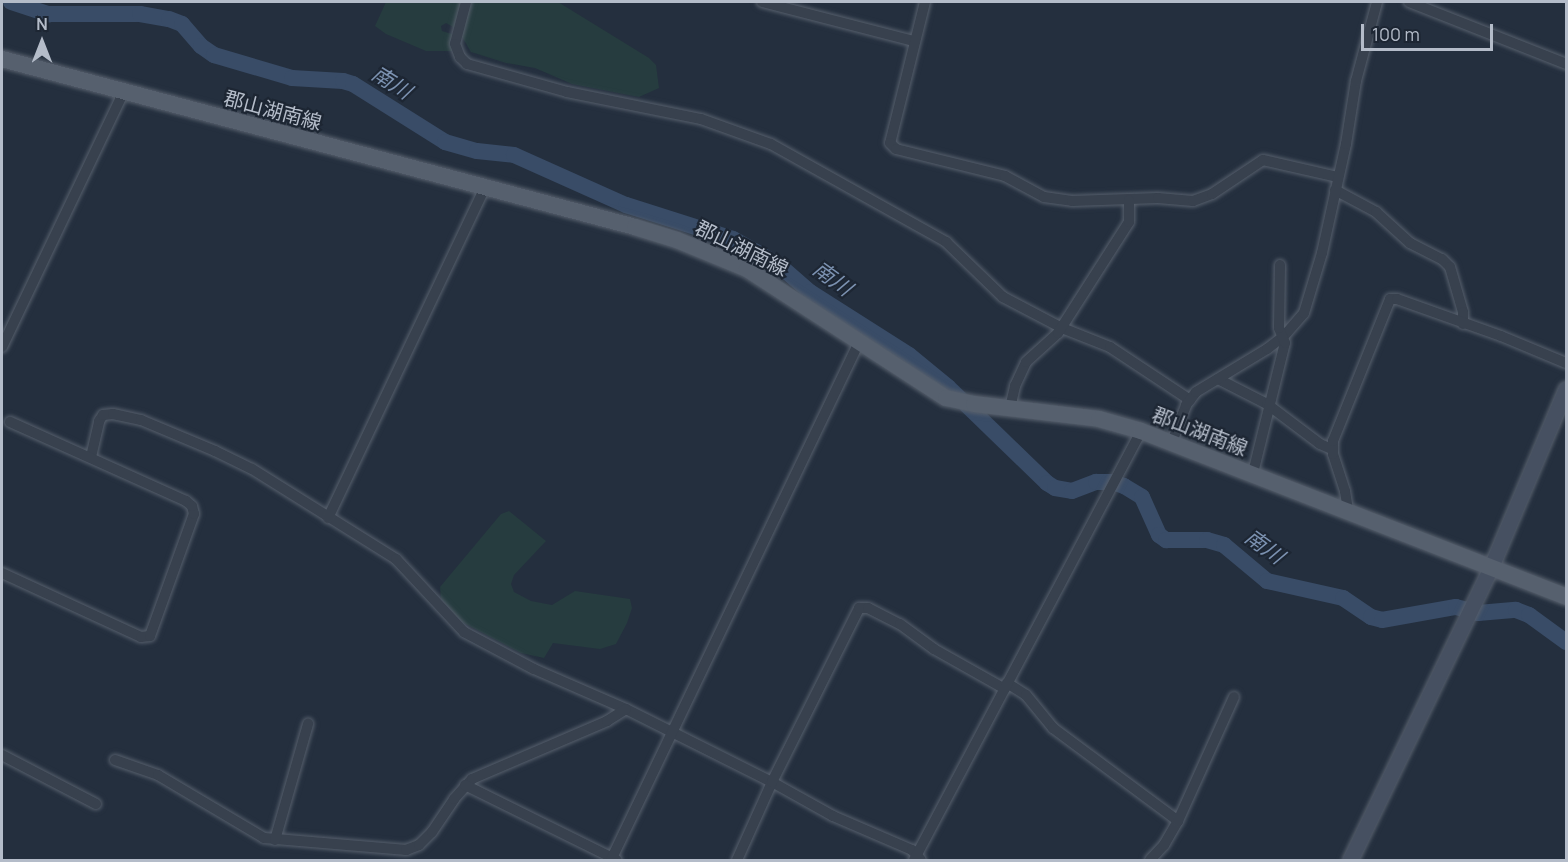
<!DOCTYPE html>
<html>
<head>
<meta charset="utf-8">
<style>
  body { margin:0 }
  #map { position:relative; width:1568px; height:862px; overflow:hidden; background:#242f3e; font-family:Manrope,"Noto Sans JP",sans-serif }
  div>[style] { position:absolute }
  .green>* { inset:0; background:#263c3f }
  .river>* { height:16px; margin:-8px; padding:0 8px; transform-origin:8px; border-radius:8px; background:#394c67 }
  .roads { filter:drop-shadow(0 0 2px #565f6c) drop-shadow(0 0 2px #565f6c) }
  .street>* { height:10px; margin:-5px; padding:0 5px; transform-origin:5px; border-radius:5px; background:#38414e }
  .secondary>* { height:15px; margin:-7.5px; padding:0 7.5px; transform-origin:7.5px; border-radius:7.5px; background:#465061 }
  .primary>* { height:16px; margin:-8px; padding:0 8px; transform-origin:8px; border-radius:8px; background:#56606e }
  span { translate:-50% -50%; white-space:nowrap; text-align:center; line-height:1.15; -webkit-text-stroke:4.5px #1d2633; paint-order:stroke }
  .street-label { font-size:20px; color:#b4bcc9 }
  .water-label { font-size:21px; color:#7c92b1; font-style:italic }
  .frame { position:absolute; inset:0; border:3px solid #b4bcc9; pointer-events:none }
  .north { position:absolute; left:12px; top:12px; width:60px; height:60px; -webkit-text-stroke:4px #1d2633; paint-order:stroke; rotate:0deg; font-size:16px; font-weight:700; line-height:24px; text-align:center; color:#b4bcc9 }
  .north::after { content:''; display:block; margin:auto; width:21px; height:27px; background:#b4bcc9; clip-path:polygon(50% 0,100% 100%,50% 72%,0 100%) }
  .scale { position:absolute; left:1361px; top:24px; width:132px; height:27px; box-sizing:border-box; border:3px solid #b4bcc9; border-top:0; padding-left:8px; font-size:18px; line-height:21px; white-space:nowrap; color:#b4bcc9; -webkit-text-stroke:4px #1d2633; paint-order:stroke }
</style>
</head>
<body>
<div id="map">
  <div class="green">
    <i style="clip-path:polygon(386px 2px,558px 2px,649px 58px,656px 65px,659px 88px,639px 97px,572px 84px,535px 68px,506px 63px,471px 52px,458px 30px,446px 23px,441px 26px,442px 31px,455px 35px,452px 51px,426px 51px,386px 34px,375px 26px)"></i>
    <i style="clip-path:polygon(509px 511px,546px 541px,514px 575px,511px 584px,514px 592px,531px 601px,552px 605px,575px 591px,630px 599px,632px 608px,627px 623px,616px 644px,600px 649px,553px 643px,544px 658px,521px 653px,462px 622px,441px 599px,440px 587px,501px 514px)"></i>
  </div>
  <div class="river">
    <i style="left:11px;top:2px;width:40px;rotate:18deg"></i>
    <i style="left:49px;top:14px;width:91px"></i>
    <i style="left:140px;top:14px;width:29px;rotate:10deg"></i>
    <i style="left:169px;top:19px;width:14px;rotate:21deg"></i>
    <i style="left:182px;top:24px;width:29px;rotate:49deg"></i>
    <i style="left:201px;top:46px;width:16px;rotate:35deg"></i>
    <i style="left:214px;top:55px;width:81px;rotate:16.4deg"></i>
    <i style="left:292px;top:78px;width:51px;rotate:3.4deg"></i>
    <i style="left:343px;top:81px;width:10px;rotate:17deg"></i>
    <i style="left:353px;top:84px;width:109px;rotate:32.2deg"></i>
    <i style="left:445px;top:142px;width:33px;rotate:16deg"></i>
    <i style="left:477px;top:151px;width:37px;rotate:6deg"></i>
    <i style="left:514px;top:155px;width:123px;rotate:24.1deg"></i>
    <i style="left:626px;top:205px;width:112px;rotate:17.6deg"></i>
    <i style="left:733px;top:239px;width:53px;rotate:29.5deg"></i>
    <i style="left:779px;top:265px;width:41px;rotate:41.1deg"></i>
    <i style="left:810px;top:292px;width:117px;rotate:32.5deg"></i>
    <i style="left:909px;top:355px;width:50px;rotate:39.4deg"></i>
    <i style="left:948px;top:387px;width:138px;rotate:44.1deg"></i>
    <i style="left:1047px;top:483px;width:9px;rotate:32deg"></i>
    <i style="left:1055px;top:488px;width:17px;rotate:10deg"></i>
    <i style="left:1072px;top:491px;width:26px;rotate:-21deg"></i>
    <i style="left:1096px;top:482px;width:16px"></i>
    <i style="left:1112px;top:482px;width:13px;rotate:18deg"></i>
    <i style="left:1124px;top:486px;width:21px;rotate:31deg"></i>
    <i style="left:1142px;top:497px;width:42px;rotate:65.9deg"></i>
    <i style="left:1159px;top:535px;width:9px;rotate:36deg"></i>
    <i style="left:1166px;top:540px;width:41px"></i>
    <i style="left:1207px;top:540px;width:18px;rotate:16deg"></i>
    <i style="left:1224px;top:545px;width:56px;rotate:39.9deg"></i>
    <i style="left:1267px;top:581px;width:78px;rotate:12.6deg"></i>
    <i style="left:1343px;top:598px;width:34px;rotate:34deg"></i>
    <i style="left:1371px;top:617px;width:11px;rotate:15deg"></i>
    <i style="left:1382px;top:620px;width:75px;rotate:-10deg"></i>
    <i style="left:1456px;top:607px;width:23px;rotate:15deg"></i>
    <i style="left:1478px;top:613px;width:38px;rotate:-5deg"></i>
    <i style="left:1516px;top:610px;width:14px;rotate:21deg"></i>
    <i style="left:1529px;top:615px;width:46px;rotate:36.1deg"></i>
  </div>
  <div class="roads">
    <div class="street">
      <i style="left:466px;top:2px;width:43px;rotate:104.7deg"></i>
      <i style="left:455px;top:44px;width:14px;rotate:69deg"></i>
      <i style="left:460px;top:57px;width:10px;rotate:45deg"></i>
      <i style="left:467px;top:64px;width:104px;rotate:15.6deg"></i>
      <i style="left:567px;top:92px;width:137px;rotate:11.4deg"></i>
      <i style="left:701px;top:119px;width:74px;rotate:19.7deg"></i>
      <i style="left:771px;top:144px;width:201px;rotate:29.2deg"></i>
      <i style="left:946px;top:242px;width:79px;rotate:44deg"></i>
      <i style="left:1003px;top:297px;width:67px;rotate:27.7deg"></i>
      <i style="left:1062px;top:328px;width:52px;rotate:21.6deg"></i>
      <i style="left:1110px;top:347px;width:96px;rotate:33.5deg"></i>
      <i style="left:762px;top:2px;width:157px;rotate:14.4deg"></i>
      <i style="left:925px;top:2px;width:145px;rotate:103.9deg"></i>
      <i style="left:890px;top:143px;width:8px;rotate:45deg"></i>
      <i style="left:896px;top:149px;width:112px;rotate:13.9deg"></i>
      <i style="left:1005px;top:176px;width:44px;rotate:28.3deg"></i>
      <i style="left:1044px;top:197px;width:28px;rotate:8deg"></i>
      <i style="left:1072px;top:201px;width:86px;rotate:-2deg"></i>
      <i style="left:1158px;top:198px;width:35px;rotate:5deg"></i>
      <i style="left:1193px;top:201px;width:20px;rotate:-20deg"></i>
      <i style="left:1212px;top:194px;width:61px;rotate:-33.7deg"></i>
      <i style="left:1263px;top:160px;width:77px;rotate:12.8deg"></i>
      <i style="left:1409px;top:2px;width:169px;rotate:21.5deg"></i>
      <i style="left:1335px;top:190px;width:47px;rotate:28.2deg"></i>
      <i style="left:1376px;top:212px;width:46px;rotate:42.4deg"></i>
      <i style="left:1410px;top:243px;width:36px;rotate:27deg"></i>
      <i style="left:1442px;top:259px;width:11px;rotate:45deg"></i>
      <i style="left:1450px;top:267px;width:47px;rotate:73.9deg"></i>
      <i style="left:1463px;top:312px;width:12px;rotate:90deg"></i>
      <i style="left:2px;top:347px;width:281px;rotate:-64.5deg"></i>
      <i style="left:1218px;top:379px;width:55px;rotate:27deg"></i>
      <i style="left:1267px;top:404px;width:66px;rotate:37deg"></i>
      <i style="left:1320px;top:444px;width:13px;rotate:23deg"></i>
      <i style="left:1010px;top:408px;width:23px;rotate:-77deg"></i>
      <i style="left:1015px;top:386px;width:26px;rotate:-65deg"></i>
      <i style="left:1026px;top:362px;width:43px;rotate:-42.2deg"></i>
      <i style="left:1058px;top:333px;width:132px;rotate:-57.4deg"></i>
      <i style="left:1129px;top:222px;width:22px;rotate:-90deg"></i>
      <i style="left:1172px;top:442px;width:40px;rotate:-69deg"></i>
      <i style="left:1186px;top:405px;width:16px;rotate:-52deg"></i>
      <i style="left:1196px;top:392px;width:83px;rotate:-31.2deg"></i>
      <i style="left:1267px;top:349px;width:21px;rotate:-37deg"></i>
      <i style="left:1284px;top:336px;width:30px;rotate:-49deg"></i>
      <i style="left:1304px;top:313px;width:63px;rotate:-73.3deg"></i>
      <i style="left:1322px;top:253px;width:112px;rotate:-77.6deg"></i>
      <i style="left:1346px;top:144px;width:64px;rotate:-81deg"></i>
      <i style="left:1356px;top:81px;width:82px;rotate:-75.1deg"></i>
      <i style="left:91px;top:457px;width:37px;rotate:-77deg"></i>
      <i style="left:99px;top:421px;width:7px;rotate:-56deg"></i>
      <i style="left:103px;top:415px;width:10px;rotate:-6deg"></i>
      <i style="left:113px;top:414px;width:29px;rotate:12deg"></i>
      <i style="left:141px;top:420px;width:80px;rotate:22.7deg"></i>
      <i style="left:215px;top:451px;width:41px;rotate:25.9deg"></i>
      <i style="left:252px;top:469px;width:170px;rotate:32deg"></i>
      <i style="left:396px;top:559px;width:100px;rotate:47deg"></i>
      <i style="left:464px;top:632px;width:79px;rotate:27.9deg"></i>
      <i style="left:534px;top:669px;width:100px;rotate:23.5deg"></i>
      <i style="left:626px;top:709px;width:163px;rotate:26.6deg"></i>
      <i style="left:772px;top:782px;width:70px;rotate:29.1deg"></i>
      <i style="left:833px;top:816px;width:86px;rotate:23.3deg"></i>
      <i style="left:912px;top:850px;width:13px;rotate:48deg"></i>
      <i style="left:1253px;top:473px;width:134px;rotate:-76.2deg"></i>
      <i style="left:1285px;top:343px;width:16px;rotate:-112deg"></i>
      <i style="left:1279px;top:328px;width:63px;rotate:-89.1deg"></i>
      <i style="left:1348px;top:510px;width:19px;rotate:-99deg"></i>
      <i style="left:1345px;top:491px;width:39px;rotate:-108deg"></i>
      <i style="left:1333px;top:454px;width:13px;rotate:-90deg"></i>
      <i style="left:1333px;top:441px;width:153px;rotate:-68.1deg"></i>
      <i style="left:1390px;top:299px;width:7px"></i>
      <i style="left:1397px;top:299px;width:110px;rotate:19.6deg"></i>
      <i style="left:1501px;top:336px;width:70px;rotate:22.6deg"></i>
      <i style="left:328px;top:518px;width:366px;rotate:-64.6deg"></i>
      <i style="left:2px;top:573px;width:153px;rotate:24.7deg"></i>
      <i style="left:141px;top:637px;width:9px;rotate:-6deg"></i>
      <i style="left:150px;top:636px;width:130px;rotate:-70.2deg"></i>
      <i style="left:194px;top:514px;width:8px;rotate:-104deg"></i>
      <i style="left:192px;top:506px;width:8px;rotate:-140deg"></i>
      <i style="left:186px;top:501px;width:193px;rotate:-155.8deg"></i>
      <i style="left:1007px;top:683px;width:22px;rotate:32deg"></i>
      <i style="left:1026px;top:695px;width:43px;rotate:50.7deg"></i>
      <i style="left:1053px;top:728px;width:156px;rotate:36.6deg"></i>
      <i style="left:2px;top:755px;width:106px;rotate:27.5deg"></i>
      <i style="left:115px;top:760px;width:46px;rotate:19.2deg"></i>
      <i style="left:158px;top:775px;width:123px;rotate:30.7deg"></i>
      <i style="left:264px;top:838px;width:143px;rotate:4.8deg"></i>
      <i style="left:406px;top:850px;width:14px;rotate:-21deg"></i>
      <i style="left:419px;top:845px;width:18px;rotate:-45deg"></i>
      <i style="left:432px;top:832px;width:40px;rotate:-56deg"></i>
      <i style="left:454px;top:799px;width:27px;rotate:-48deg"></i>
      <i style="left:472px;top:779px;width:147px;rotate:-23.2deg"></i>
      <i style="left:607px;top:721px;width:22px;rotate:-32deg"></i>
      <i style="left:465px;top:785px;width:169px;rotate:26.3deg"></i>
      <i style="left:275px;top:840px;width:121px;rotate:-74.1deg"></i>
      <i style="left:611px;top:860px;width:577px;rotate:-64.41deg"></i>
      <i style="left:737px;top:860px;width:85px;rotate:-65.8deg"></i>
      <i style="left:772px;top:782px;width:195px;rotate:-63.4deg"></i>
      <i style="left:859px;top:608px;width:9px"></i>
      <i style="left:868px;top:608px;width:36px;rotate:27deg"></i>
      <i style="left:900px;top:624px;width:42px;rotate:36.3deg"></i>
      <i style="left:934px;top:649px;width:81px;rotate:29.4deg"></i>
      <i style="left:914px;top:860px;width:485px;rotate:-62.1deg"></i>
      <i style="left:1150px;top:860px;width:21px;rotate:-47deg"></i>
      <i style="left:1164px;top:845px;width:28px;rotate:-60deg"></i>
      <i style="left:1178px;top:821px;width:136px;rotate:-65.7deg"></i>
    </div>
    <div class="secondary">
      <i style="left:1350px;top:860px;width:325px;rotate:-64.3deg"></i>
      <i style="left:1491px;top:567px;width:193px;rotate:-67.2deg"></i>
    </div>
    <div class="primary">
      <i style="left:2px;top:59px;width:655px;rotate:14.86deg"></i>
      <i style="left:635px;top:227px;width:44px;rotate:17.2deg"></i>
      <i style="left:677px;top:240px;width:76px;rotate:22.5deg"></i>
      <i style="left:747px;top:269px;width:237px;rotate:33deg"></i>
      <i style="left:946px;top:398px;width:29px;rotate:12deg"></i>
      <i style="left:974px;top:404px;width:126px;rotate:6.8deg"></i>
      <i style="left:1099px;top:419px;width:44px;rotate:15.9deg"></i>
      <i style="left:1141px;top:431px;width:456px;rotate:21.3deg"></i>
    </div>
  </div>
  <div class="street-label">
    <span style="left:273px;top:110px;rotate:15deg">郡山湖南線</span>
    <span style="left:742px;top:248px;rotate:26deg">郡山湖南線</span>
    <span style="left:1200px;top:431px;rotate:21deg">郡山湖南線</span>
  </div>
  <div class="water-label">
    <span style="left:392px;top:82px;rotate:32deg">南川</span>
    <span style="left:833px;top:278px;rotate:36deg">南川</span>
    <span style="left:1265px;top:546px;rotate:36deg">南川</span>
  </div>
  <div class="frame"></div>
  <div class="north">N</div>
  <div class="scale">100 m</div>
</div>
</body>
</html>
